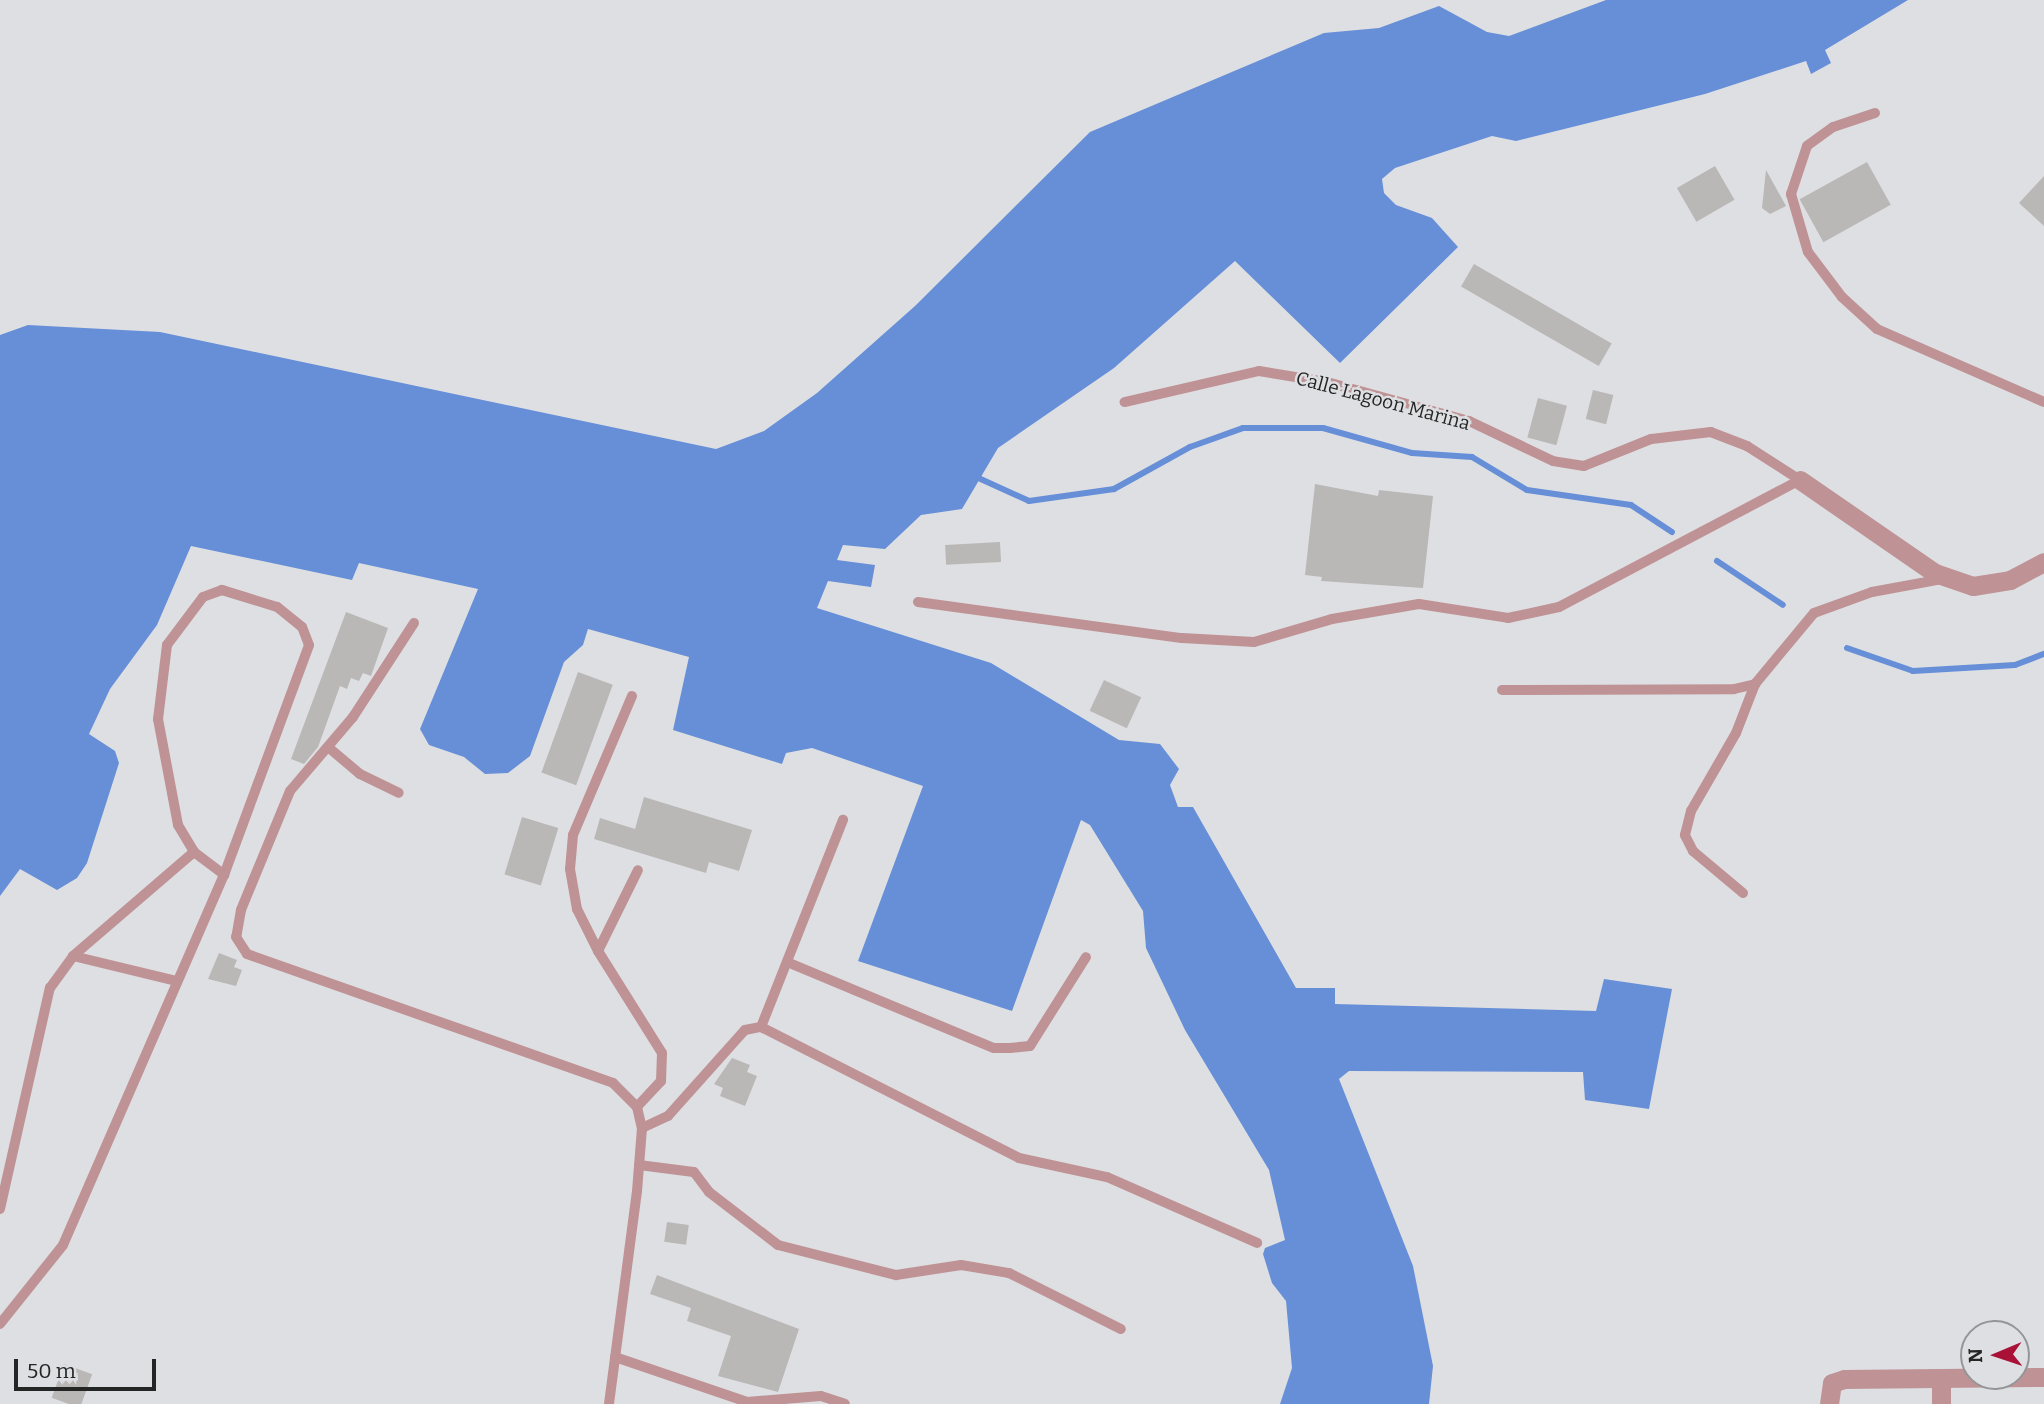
<!DOCTYPE html>
<html>
<head>
<meta charset="utf-8">
<style>
  body { margin:0 }
  #map { position:relative; width:2044px; height:1404px; overflow:hidden; background:#dedfe2; font-family:Bitter,serif }
  div>[style] { position:absolute }
  .water>* { inset:0; background:#668fd8 }
  .stream>* { height:6px; margin:-3px; padding:0 3px; transform-origin:3px; border-radius:3px; background:#668fd8 }
  .building>* { inset:0; background:#bab7b7; transform-origin:0 0 }
  .lane>* { height:10px; margin:-5px; padding:0 5px; transform-origin:5px; border-radius:5px; background:#bf9395 }
  .street>* { height:19px; margin:-9.5px; padding:0 9.5px; transform-origin:9.5px; border-radius:9.5px; background:#bf9395 }
  span { translate:-50% -50%; white-space:nowrap; text-align:center; line-height:1.15; -webkit-text-stroke:5px #dedfe2; paint-order:stroke }
  .street-label { font-size:19px; color:#242525 }
  .north { position:absolute; left:1960px; top:1320px; width:70px; height:70px; box-sizing:border-box; background:#dedfe2; border:2px solid #949596; border-radius:50%; rotate:268deg; font-size:19px; font-weight:700; line-height:28px; text-align:center; color:#242525 }
  .north::after { content:''; display:block; margin:auto; width:24px; height:32px; background:#a91136; clip-path:polygon(50% 0,100% 100%,50% 72%,0 100%) }
  .scale { position:absolute; left:14px; top:1359px; width:142px; height:32px; box-sizing:border-box; border:4px solid #242525; border-top:0; padding-left:9px; font-size:21px; line-height:24px; white-space:nowrap; color:#242525; -webkit-text-stroke:5px #dedfe2; paint-order:stroke }
</style>
</head>
<body>
<div id="map">
  <div class="water">
    <i style="clip-path:polygon(1606px 0,1908px 0,1825px 50px,1831px 63px,1811px 74px,1806px 61px,1705px 94px,1516px 141px,1492px 136px,1395px 168px,1382px 179px,1384px 193px,1396px 205px,1432px 218px,1458px 247px,1340px 363px,1235px 261px,1114px 368px,998px 448px,962px 509px,921px 515px,885px 549px,843px 545px,837px 560px,875px 565px,871px 587px,828px 581px,817px 608px,991px 663px,1119px 740px,1160px 744px,1179px 769px,1170px 785px,1178px 807px,1193px 807px,1296px 988px,1335px 988px,1335px 1004px,1596px 1011px,1604px 979px,1672px 989px,1649px 1109px,1585px 1100px,1583px 1072px,1349px 1071px,1339px 1079px,1413px 1266px,1433px 1366px,1429px 1404px,1280px 1404px,1292px 1368px,1286px 1301px,1272px 1283px,1263px 1254px,1265px 1248px,1285px 1240px,1269px 1170px,1185px 1030px,1146px 948px,1143px 911px,1090px 825px,1081px 820px,1012px 1011px,858px 961px,923px 786px,812px 748px,786px 753px,782px 764px,673px 730px,689px 657px,588px 629px,583px 645px,564px 662px,530px 756px,508px 773px,485px 774px,464px 757px,429px 745px,420px 729px,478px 589px,359px 563px,352px 580px,191px 546px,157px 625px,110px 689px,89px 734px,115px 751px,119px 763px,87px 863px,77px 878px,57px 890px,20px 869px,0 896px,0 335px,28px 325px,160px 332px,716px 449px,764px 431px,817px 393px,915px 306px,1090px 132px,1324px 33px,1379px 28px,1439px 6px,1487px 32px,1509px 36px)"></i>
  </div>
  <div class="stream">
    <i style="left:974px;top:476px;width:60px;rotate:24.4deg"></i>
    <i style="left:1029px;top:501px;width:86px;rotate:-8deg"></i>
    <i style="left:1114px;top:489px;width:87px;rotate:-28.9deg"></i>
    <i style="left:1190px;top:447px;width:56px;rotate:-19.7deg"></i>
    <i style="left:1243px;top:428px;width:80px"></i>
    <i style="left:1323px;top:428px;width:92px;rotate:15.7deg"></i>
    <i style="left:1412px;top:453px;width:60px;rotate:3.8deg"></i>
    <i style="left:1472px;top:457px;width:64px;rotate:31deg"></i>
    <i style="left:1527px;top:490px;width:105px;rotate:8.2deg"></i>
    <i style="left:1631px;top:505px;width:49px;rotate:33.4deg"></i>
    <i style="left:1717px;top:561px;width:79px;rotate:33.7deg"></i>
    <i style="left:1847px;top:648px;width:70px;rotate:19.2deg"></i>
    <i style="left:1913px;top:671px;width:102px;rotate:-3.4deg"></i>
    <i style="left:2015px;top:665px;width:31px;rotate:-21deg"></i>
  </div>
  <div class="building">
    <i style="left:1867px;top:162px;width:49px;height:77px;rotate:61deg"></i>
    <i style="left:1715px;top:166px;width:39px;height:44px;rotate:60deg"></i>
    <i style="clip-path:polygon(1766px 170px,1786px 206px,1770px 214px,1762px 208px)"></i>
    <i style="clip-path:polygon(2044px 176px,2044px 226px,2019px 203px)"></i>
    <i style="left:1474px;top:264px;width:159px;height:26px;rotate:30deg"></i>
    <i style="left:1593px;top:390px;width:21px;height:30px;rotate:14deg"></i>
    <i style="left:1538px;top:398px;width:30px;height:41px;rotate:15deg"></i>
    <i style="clip-path:polygon(1315px 484px,1378px 496px,1379px 490px,1433px 496px,1423px 588px,1321px 581px,1322px 577px,1305px 575px)"></i>
    <i style="left:1000px;top:542px;width:20px;height:55px;rotate:87deg"></i>
    <i style="clip-path:polygon(346px 612px,388px 628px,371px 676px,363px 673px,359px 681px,351px 678px,347px 689px,340px 686px,318px 747px,304px 764px,291px 759px)"></i>
    <i style="left:578px;top:672px;width:37px;height:107px;rotate:20deg"></i>
    <i style="left:1104px;top:680px;width:41px;height:34px;rotate:25deg"></i>
    <i style="clip-path:polygon(644px 797px,752px 830px,739px 871px,709px 862px,706px 873px,594px 839px,600px 818px,635px 829px)"></i>
    <i style="left:522px;top:817px;width:38px;height:60px;rotate:17deg"></i>
    <i style="clip-path:polygon(219px 953px,237px 960px,234px 967px,242px 970px,236px 986px,208px 979px)"></i>
    <i style="clip-path:polygon(732px 1058px,750px 1065px,747px 1072px,757px 1076px,745px 1106px,720px 1096px,723px 1088px,714px 1084px)"></i>
    <i style="left:667px;top:1222px;width:22px;height:20px;rotate:8deg"></i>
    <i style="clip-path:polygon(657px 1275px,799px 1329px,778px 1392px,718px 1376px,731px 1336px,687px 1321px,691px 1308px,650px 1294px)"></i>
    <i style="left:64px;top:1364px;width:30px;height:36px;rotate:20deg"></i>
  </div>
  <div class="lane">
    <i style="left:1875px;top:113px;width:44px;rotate:161.6deg"></i>
    <i style="left:1833px;top:127px;width:32px;rotate:144deg"></i>
    <i style="left:1807px;top:146px;width:51px;rotate:108.4deg"></i>
    <i style="left:1791px;top:194px;width:60px;rotate:73.7deg"></i>
    <i style="left:1808px;top:252px;width:56px;rotate:52.9deg"></i>
    <i style="left:1842px;top:297px;width:47px;rotate:42.4deg"></i>
    <i style="left:1877px;top:329px;width:182px;rotate:23.6deg"></i>
    <i style="left:918px;top:602px;width:266px;rotate:7.8deg"></i>
    <i style="left:1182px;top:638px;width:72px;rotate:3.2deg"></i>
    <i style="left:1254px;top:642px;width:81px;rotate:-16.4deg"></i>
    <i style="left:1332px;top:619px;width:88px;rotate:-9.8deg"></i>
    <i style="left:1419px;top:604px;width:90px;rotate:8.9deg"></i>
    <i style="left:1508px;top:618px;width:52px;rotate:-12.2deg"></i>
    <i style="left:1559px;top:607px;width:272px;rotate:-27.8deg"></i>
    <i style="left:1800px;top:480px;width:63px;rotate:-147.3deg"></i>
    <i style="left:1747px;top:446px;width:39px;rotate:-159deg"></i>
    <i style="left:1711px;top:432px;width:60px;rotate:173.3deg"></i>
    <i style="left:1651px;top:439px;width:72px;rotate:158.1deg"></i>
    <i style="left:1584px;top:466px;width:31px;rotate:-171deg"></i>
    <i style="left:1553px;top:461px;width:93px;rotate:-154.5deg"></i>
    <i style="left:1469px;top:421px;width:148px;rotate:-164.7deg"></i>
    <i style="left:1326px;top:382px;width:68px;rotate:-170.7deg"></i>
    <i style="left:1259px;top:371px;width:138px;rotate:167deg"></i>
    <i style="left:414px;top:623px;width:112px;rotate:123deg"></i>
    <i style="left:353px;top:717px;width:97px;rotate:130.4deg"></i>
    <i style="left:290px;top:791px;width:129px;rotate:112.4deg"></i>
    <i style="left:241px;top:910px;width:27px;rotate:100deg"></i>
    <i style="left:236px;top:937px;width:20px;rotate:57deg"></i>
    <i style="left:247px;top:954px;width:388px;rotate:19.4deg"></i>
    <i style="left:613px;top:1083px;width:34px;rotate:45deg"></i>
    <i style="left:637px;top:1107px;width:22px;rotate:77deg"></i>
    <i style="left:642px;top:1128px;width:63px;rotate:94.5deg"></i>
    <i style="left:637px;top:1191px;width:215px;rotate:97.5deg"></i>
    <i style="left:1502px;top:690px;width:232px;rotate:-0.2deg"></i>
    <i style="left:1734px;top:689px;width:22px;rotate:-13deg"></i>
    <i style="left:1755px;top:684px;width:92px;rotate:-50.3deg"></i>
    <i style="left:1814px;top:613px;width:62px;rotate:-19.9deg"></i>
    <i style="left:1872px;top:592px;width:71px;rotate:-10.5deg"></i>
    <i style="left:632px;top:696px;width:151px;rotate:113deg"></i>
    <i style="left:573px;top:835px;width:34px;rotate:95deg"></i>
    <i style="left:570px;top:869px;width:41px;rotate:80.1deg"></i>
    <i style="left:577px;top:909px;width:47px;rotate:63.4deg"></i>
    <i style="left:598px;top:951px;width:120px;rotate:57.9deg"></i>
    <i style="left:662px;top:1053px;width:28px;rotate:92deg"></i>
    <i style="left:661px;top:1081px;width:35px;rotate:133deg"></i>
    <i style="left:328px;top:747px;width:42px;rotate:40.2deg"></i>
    <i style="left:360px;top:774px;width:43px;rotate:26deg"></i>
    <i style="left:1743px;top:893px;width:65px;rotate:-140deg"></i>
    <i style="left:1693px;top:851px;width:18px;rotate:-117deg"></i>
    <i style="left:1685px;top:835px;width:25px;rotate:-76deg"></i>
    <i style="left:1691px;top:811px;width:90px;rotate:-60deg"></i>
    <i style="left:1736px;top:733px;width:53px;rotate:-68.8deg"></i>
    <i style="left:598px;top:951px;width:90px;rotate:-63.7deg"></i>
    <i style="left:73px;top:956px;width:106px;rotate:13.6deg"></i>
    <i style="left:787px;top:962px;width:224px;rotate:22.6deg"></i>
    <i style="left:994px;top:1048px;width:16px"></i>
    <i style="left:1010px;top:1048px;width:20px;rotate:-6deg"></i>
    <i style="left:1030px;top:1046px;width:105px;rotate:-57.8deg"></i>
    <i style="left:761px;top:1027px;width:223px;rotate:-68.4deg"></i>
    <i style="left:642px;top:1128px;width:29px;rotate:-25deg"></i>
    <i style="left:668px;top:1116px;width:115px;rotate:-48.2deg"></i>
    <i style="left:745px;top:1030px;width:16px;rotate:-11deg"></i>
    <i style="left:761px;top:1027px;width:289px;rotate:26.9deg"></i>
    <i style="left:1019px;top:1158px;width:90px;rotate:12.2deg"></i>
    <i style="left:1107px;top:1177px;width:164px;rotate:23.7deg"></i>
    <i style="left:639px;top:1165px;width:55px;rotate:7.3deg"></i>
    <i style="left:694px;top:1172px;width:25px;rotate:53deg"></i>
    <i style="left:709px;top:1192px;width:87px;rotate:37.5deg"></i>
    <i style="left:778px;top:1245px;width:122px;rotate:14.3deg"></i>
    <i style="left:896px;top:1275px;width:66px;rotate:-8.7deg"></i>
    <i style="left:961px;top:1265px;width:49px;rotate:9.5deg"></i>
    <i style="left:1009px;top:1273px;width:125px;rotate:26.6deg"></i>
    <i style="left:0;top:1209px;width:227px;rotate:-77.3deg"></i>
    <i style="left:50px;top:988px;width:39px;rotate:-54deg"></i>
    <i style="left:73px;top:956px;width:160px;rotate:-40.7deg"></i>
    <i style="left:0;top:1324px;width:101px;rotate:-51.4deg"></i>
    <i style="left:63px;top:1245px;width:404px;rotate:-66.5deg"></i>
    <i style="left:224px;top:875px;width:245px;rotate:-69.7deg"></i>
    <i style="left:309px;top:645px;width:19px;rotate:-111deg"></i>
    <i style="left:302px;top:627px;width:32px;rotate:-141deg"></i>
    <i style="left:277px;top:607px;width:58px;rotate:-162.8deg"></i>
    <i style="left:222px;top:590px;width:20px;rotate:160deg"></i>
    <i style="left:203px;top:597px;width:60px;rotate:126.9deg"></i>
    <i style="left:167px;top:645px;width:75px;rotate:96.9deg"></i>
    <i style="left:158px;top:719px;width:108px;rotate:79.3deg"></i>
    <i style="left:178px;top:825px;width:31px;rotate:59deg"></i>
    <i style="left:194px;top:852px;width:38px;rotate:37deg"></i>
    <i style="left:615px;top:1357px;width:139px;rotate:18.8deg"></i>
    <i style="left:747px;top:1402px;width:74px;rotate:-4.6deg"></i>
    <i style="left:821px;top:1396px;width:25px;rotate:18deg"></i>
  </div>
  <div class="street">
    <i style="left:1800px;top:480px;width:164px;rotate:34.6deg"></i>
    <i style="left:1935px;top:573px;width:40px;rotate:18.9deg"></i>
    <i style="left:1973px;top:586px;width:37px;rotate:-9deg"></i>
    <i style="left:2010px;top:580px;width:38px;rotate:-28deg"></i>
    <i style="left:1829px;top:1404px;width:21px;rotate:-82deg"></i>
    <i style="left:1832px;top:1383px;width:13px;rotate:-18deg"></i>
    <i style="left:1844px;top:1379px;width:200px;rotate:-0.6deg"></i>
    <i style="left:1941px;top:1404px;width:24px;rotate:-90deg"></i>
  </div>
  <div class="street-label">
    <span style="left:1383px;top:401px;rotate:15deg">Calle Lagoon Marina</span>
  </div>
  <div class="north">N</div>
  <div class="scale">50 m</div>
</div>
</body>
</html>
